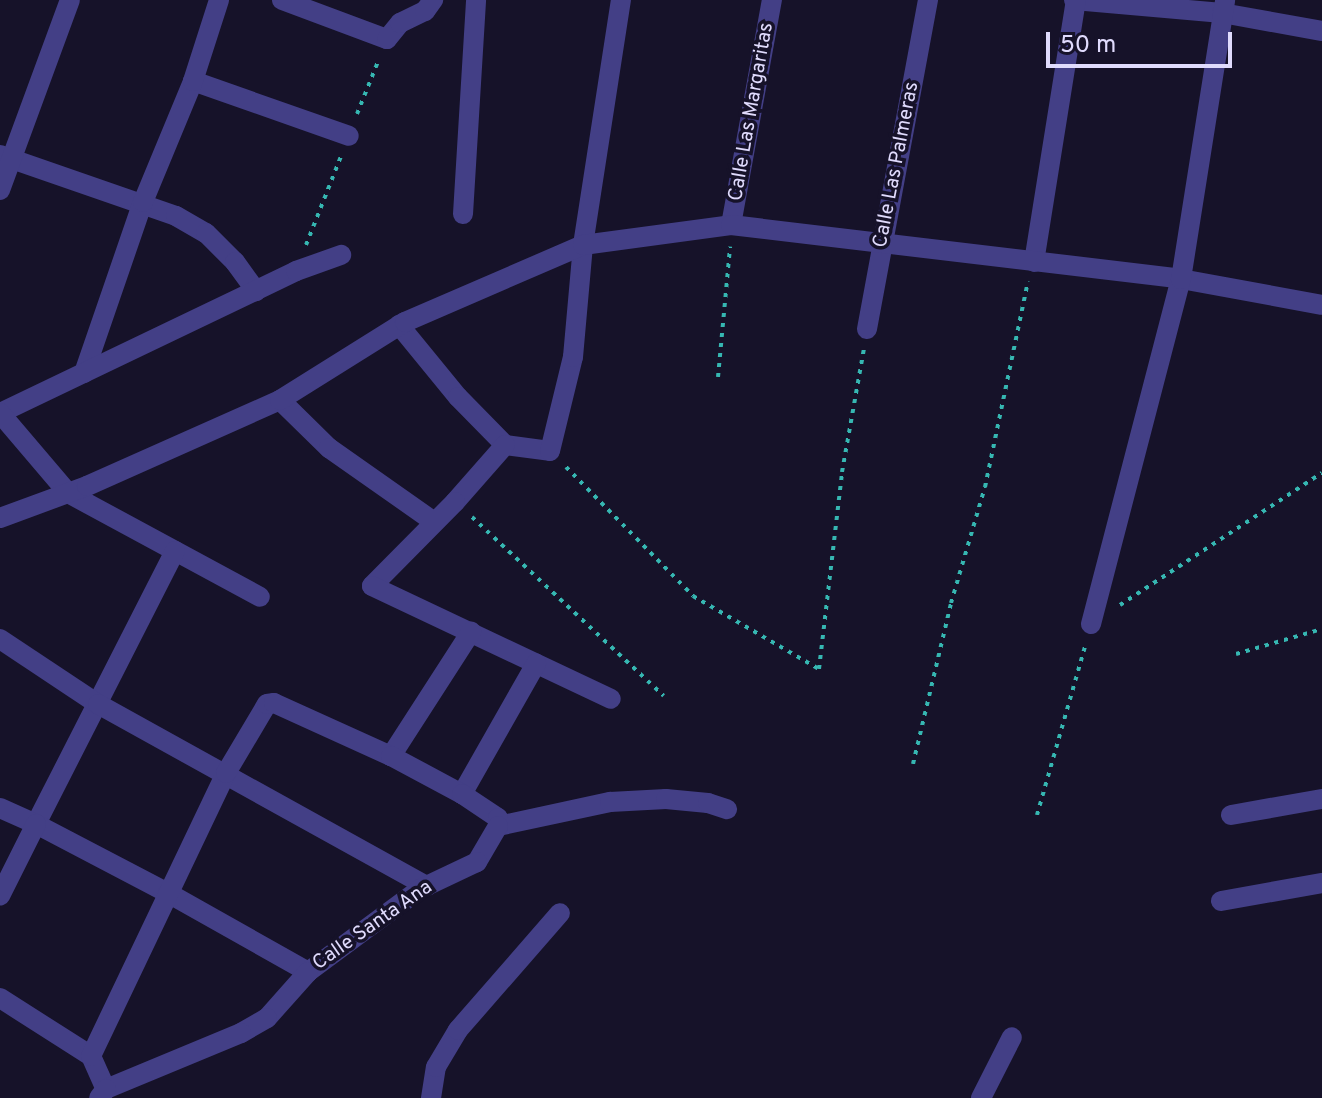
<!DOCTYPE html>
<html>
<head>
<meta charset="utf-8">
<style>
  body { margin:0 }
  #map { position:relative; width:1322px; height:1098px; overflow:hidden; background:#161229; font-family:Overpass,sans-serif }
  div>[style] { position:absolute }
  .path>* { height:4px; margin-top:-2px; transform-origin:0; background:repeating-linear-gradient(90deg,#36b7b2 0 4px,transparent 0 10px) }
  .street>* { height:20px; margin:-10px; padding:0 10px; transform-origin:10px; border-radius:10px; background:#433f86 }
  span { translate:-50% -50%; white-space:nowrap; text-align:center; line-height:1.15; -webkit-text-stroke:7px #161229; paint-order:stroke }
  .street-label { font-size:20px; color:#e0dbfd }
  .scale { position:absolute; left:1046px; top:32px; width:186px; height:36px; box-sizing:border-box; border:4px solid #e0dbfd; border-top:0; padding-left:10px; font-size:24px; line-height:28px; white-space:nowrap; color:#e0dbfd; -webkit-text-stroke:6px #161229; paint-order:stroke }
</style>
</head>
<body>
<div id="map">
  <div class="path">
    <i style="left:357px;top:114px;width:59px;rotate:-68.2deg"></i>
    <i style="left:306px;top:245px;width:96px;rotate:-68.5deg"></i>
    <i style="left:718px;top:377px;width:131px;rotate:-84.7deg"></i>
    <i style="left:566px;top:467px;width:181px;rotate:45.4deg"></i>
    <i style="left:693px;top:596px;width:146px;rotate:30.1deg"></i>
    <i style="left:819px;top:669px;width:198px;rotate:-83.3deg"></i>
    <i style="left:842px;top:472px;width:126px;rotate:-79.9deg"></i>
    <i style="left:472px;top:517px;width:262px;rotate:43deg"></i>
    <i style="left:1120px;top:605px;width:241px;rotate:-33.2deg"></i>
    <i style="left:1236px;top:654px;width:90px;rotate:-16.2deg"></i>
    <i style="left:913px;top:764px;width:165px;rotate:-76.7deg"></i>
    <i style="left:951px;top:603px;width:121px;rotate:-73.7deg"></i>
    <i style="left:985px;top:487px;width:210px;rotate:-78.2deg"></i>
    <i style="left:1037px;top:815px;width:176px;rotate:-74.1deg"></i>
  </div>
  <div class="street">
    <i style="left:282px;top:0;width:112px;rotate:20.4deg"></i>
    <i style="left:387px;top:39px;width:21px;rotate:-51deg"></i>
    <i style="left:400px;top:23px;width:28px;rotate:-26deg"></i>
    <i style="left:425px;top:11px;width:14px;rotate:-54deg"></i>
    <i style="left:1074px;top:0;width:149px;rotate:5deg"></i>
    <i style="left:1222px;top:13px;width:102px;rotate:10.2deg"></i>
    <i style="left:193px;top:81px;width:165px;rotate:19.4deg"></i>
    <i style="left:0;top:155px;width:186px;rotate:19.1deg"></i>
    <i style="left:176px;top:216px;width:34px;rotate:30deg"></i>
    <i style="left:206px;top:233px;width:41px;rotate:45deg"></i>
    <i style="left:235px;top:262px;width:36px;rotate:54deg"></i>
    <i style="left:0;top:190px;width:202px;rotate:-69.8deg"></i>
    <i style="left:463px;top:214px;width:214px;rotate:-86.5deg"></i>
    <i style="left:731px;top:225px;width:229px;rotate:-79.7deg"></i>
    <i style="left:1034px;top:262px;width:265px;rotate:-80.9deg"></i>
    <i style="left:399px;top:325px;width:93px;rotate:50.7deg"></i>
    <i style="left:458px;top:397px;width:67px;rotate:45.6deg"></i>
    <i style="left:505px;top:445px;width:45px;rotate:7.6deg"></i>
    <i style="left:550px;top:451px;width:97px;rotate:-76.3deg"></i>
    <i style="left:573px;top:357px;width:112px;rotate:-84.9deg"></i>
    <i style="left:583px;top:245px;width:248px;rotate:-81.2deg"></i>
    <i style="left:867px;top:329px;width:335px;rotate:-79.5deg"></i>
    <i style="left:84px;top:373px;width:181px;rotate:-71deg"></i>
    <i style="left:143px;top:202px;width:131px;rotate:-67.5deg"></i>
    <i style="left:193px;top:81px;width:85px;rotate:-72.2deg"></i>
    <i style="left:280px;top:400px;width:69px;rotate:44.4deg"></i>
    <i style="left:329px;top:448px;width:127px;rotate:35.1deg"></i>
    <i style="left:0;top:413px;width:328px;rotate:-25.6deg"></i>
    <i style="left:296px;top:271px;width:48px;rotate:-19.6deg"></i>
    <i style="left:0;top:413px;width:105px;rotate:49.6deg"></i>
    <i style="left:68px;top:493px;width:218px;rotate:28.4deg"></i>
    <i style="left:505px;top:445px;width:76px;rotate:131.3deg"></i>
    <i style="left:455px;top:502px;width:118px;rotate:134.7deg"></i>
    <i style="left:372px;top:586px;width:264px;rotate:25.3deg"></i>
    <i style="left:0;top:518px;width:93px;rotate:-20.2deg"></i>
    <i style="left:87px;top:486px;width:211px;rotate:-24deg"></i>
    <i style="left:280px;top:400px;width:147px;rotate:-32deg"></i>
    <i style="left:405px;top:322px;width:194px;rotate:-23.4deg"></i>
    <i style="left:583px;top:245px;width:149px;rotate:-7.7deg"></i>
    <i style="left:731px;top:225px;width:453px;rotate:6.8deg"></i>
    <i style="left:1181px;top:279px;width:143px;rotate:10.4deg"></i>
    <i style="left:175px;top:551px;width:306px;rotate:117deg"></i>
    <i style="left:36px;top:824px;width:149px;rotate:27.6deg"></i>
    <i style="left:168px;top:893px;width:161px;rotate:29.4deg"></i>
    <i style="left:1091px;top:624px;width:357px;rotate:-75.4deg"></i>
    <i style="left:1181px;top:279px;width:282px;rotate:-81deg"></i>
    <i style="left:0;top:639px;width:118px;rotate:33.6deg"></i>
    <i style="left:98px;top:704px;width:376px;rotate:29deg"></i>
    <i style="left:391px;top:756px;width:148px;rotate:-57.2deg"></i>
    <i style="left:462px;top:794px;width:150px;rotate:-60.4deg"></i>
    <i style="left:0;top:808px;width:39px;rotate:24deg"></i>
    <i style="left:36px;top:824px;width:80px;rotate:116.6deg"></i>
    <i style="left:1231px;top:815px;width:92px;rotate:-10deg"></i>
    <i style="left:498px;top:826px;width:115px;rotate:-12.1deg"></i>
    <i style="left:610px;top:802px;width:56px;rotate:-3.1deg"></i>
    <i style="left:666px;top:799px;width:42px;rotate:5.4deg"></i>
    <i style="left:708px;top:803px;width:20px;rotate:18deg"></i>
    <i style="left:1221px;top:901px;width:103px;rotate:-10.1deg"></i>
    <i style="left:0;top:998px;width:108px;rotate:32.5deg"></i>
    <i style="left:91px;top:1056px;width:36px;rotate:66deg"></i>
    <i style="left:91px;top:1056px;width:314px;rotate:-64.5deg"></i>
    <i style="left:226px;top:773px;width:80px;rotate:-59.3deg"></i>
    <i style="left:267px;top:704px;width:7px;rotate:-8deg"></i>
    <i style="left:274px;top:703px;width:128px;rotate:24.4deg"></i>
    <i style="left:391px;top:756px;width:81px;rotate:28.2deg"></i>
    <i style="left:462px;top:794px;width:43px;rotate:33.7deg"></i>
    <i style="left:498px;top:818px;width:8px;rotate:90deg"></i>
    <i style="left:498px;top:826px;width:42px;rotate:120.3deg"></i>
    <i style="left:477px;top:862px;width:63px;rotate:154.7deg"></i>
    <i style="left:420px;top:889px;width:139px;rotate:143.5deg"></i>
    <i style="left:308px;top:972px;width:62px;rotate:131.7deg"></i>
    <i style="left:267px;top:1018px;width:30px;rotate:150deg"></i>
    <i style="left:241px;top:1033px;width:146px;rotate:157.5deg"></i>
    <i style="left:106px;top:1089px;width:11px;rotate:128deg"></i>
    <i style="left:431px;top:1098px;width:31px;rotate:-81deg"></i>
    <i style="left:436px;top:1067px;width:43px;rotate:-59.3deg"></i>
    <i style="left:458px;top:1030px;width:155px;rotate:-48.9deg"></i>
    <i style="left:981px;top:1098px;width:68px;rotate:-63.1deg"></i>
  </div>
  <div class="street-label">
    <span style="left:752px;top:112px;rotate:-80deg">Calle Las Margaritas</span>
    <span style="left:897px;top:165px;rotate:-79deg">Calle Las Palmeras</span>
    <span style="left:373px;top:926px;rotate:-35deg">Calle Santa Ana</span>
  </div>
  <div class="scale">50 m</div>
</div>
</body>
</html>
